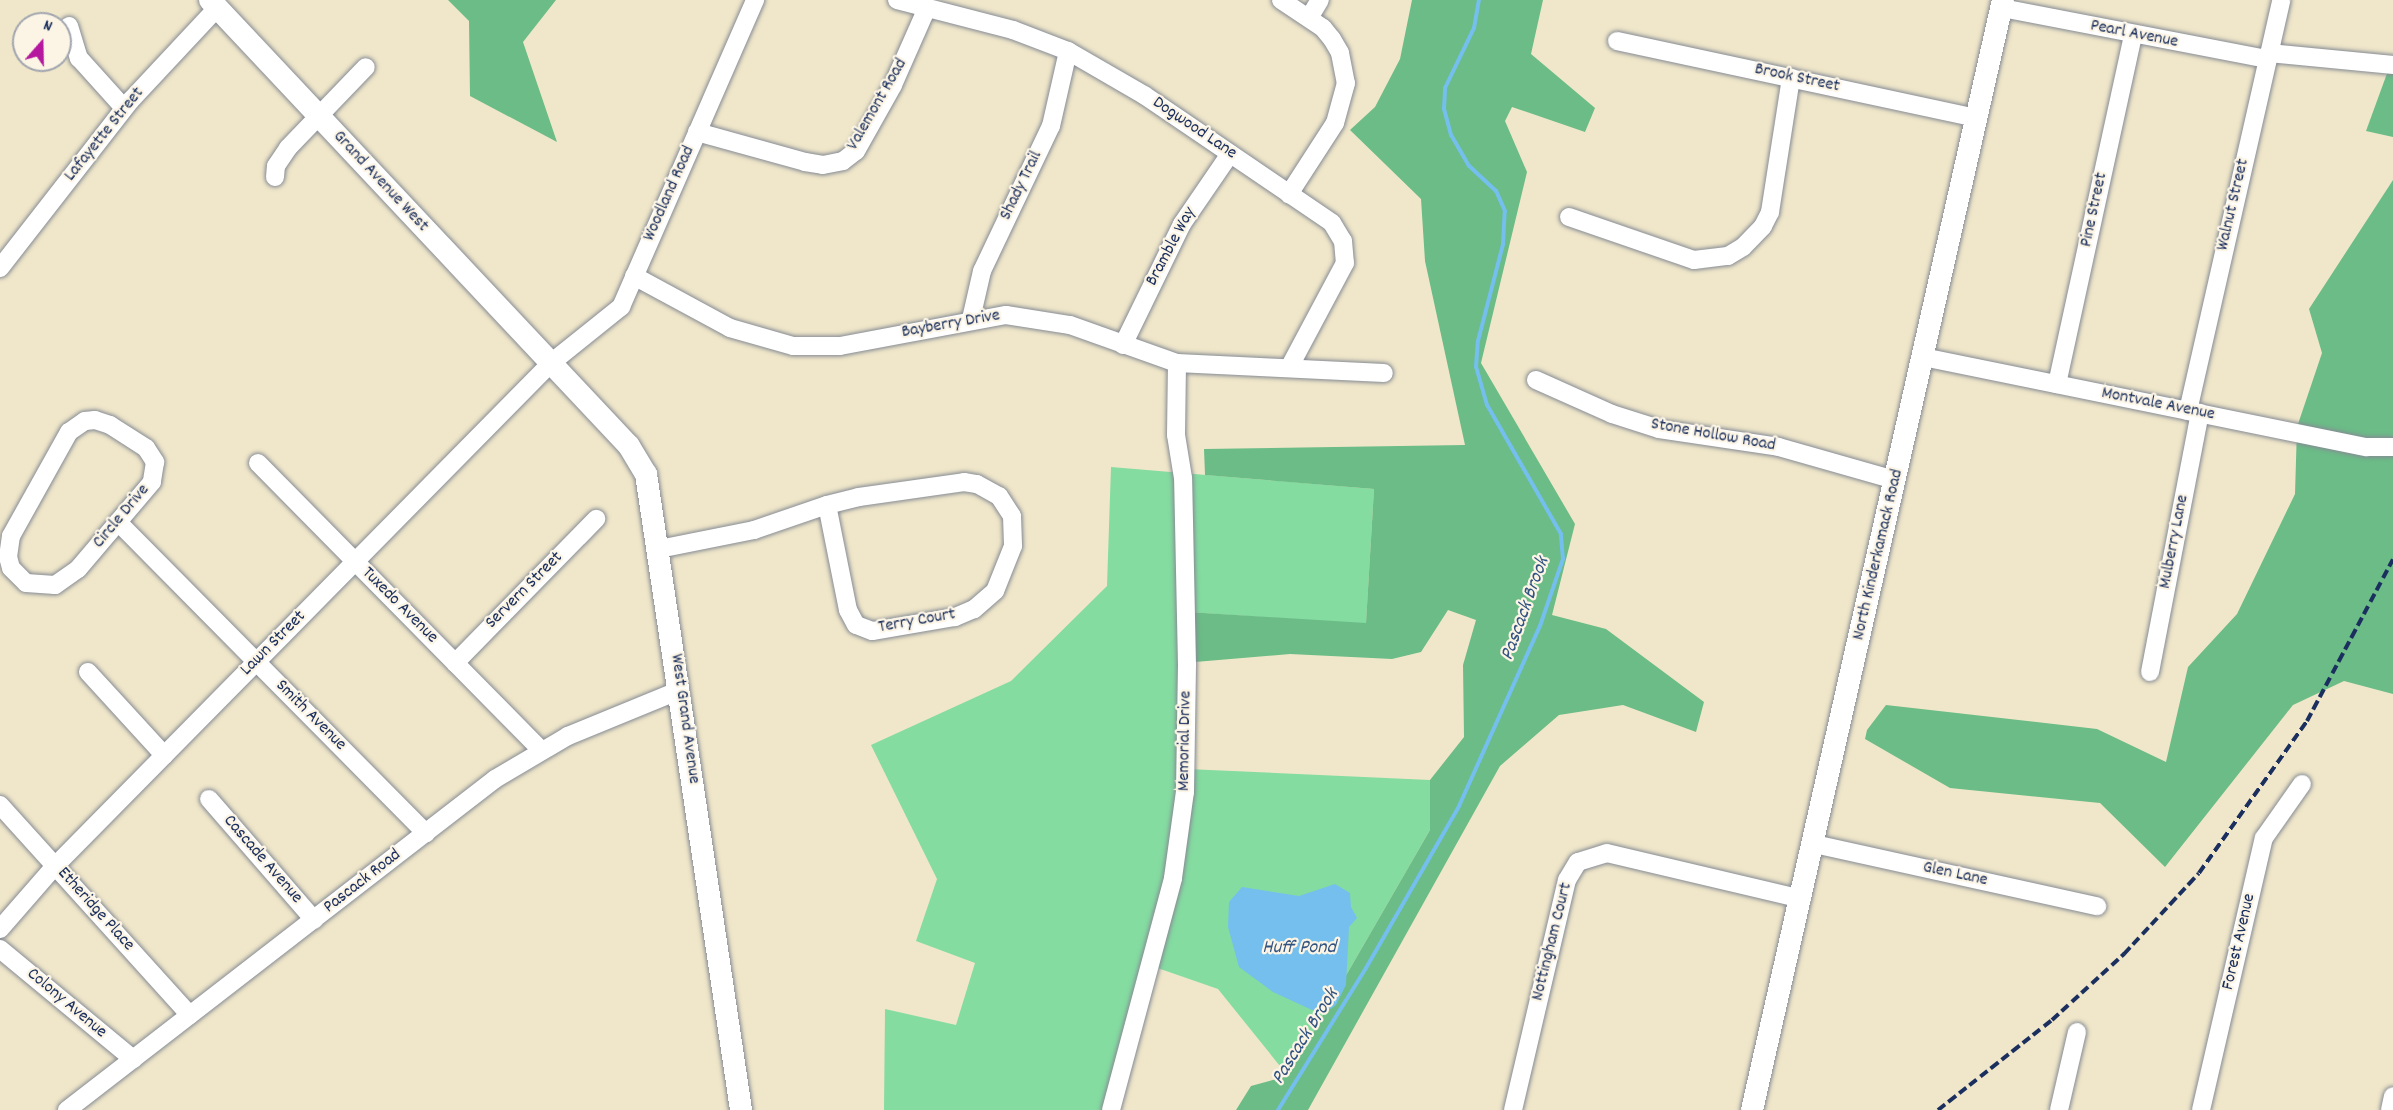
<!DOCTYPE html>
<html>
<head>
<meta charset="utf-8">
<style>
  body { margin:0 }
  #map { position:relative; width:2393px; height:1110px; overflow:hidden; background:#f0e7ca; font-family:Dekko,sans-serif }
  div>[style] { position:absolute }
  .green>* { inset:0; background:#84dca1 }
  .forest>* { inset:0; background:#6bbc87 }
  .water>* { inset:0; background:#74bfed }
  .stream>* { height:4px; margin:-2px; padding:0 2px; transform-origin:2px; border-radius:2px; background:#74bfed }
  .roads { filter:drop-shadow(0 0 2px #868b94) drop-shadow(0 0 2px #868b94) }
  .minor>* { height:18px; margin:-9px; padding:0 9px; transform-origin:9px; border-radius:9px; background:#fff }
  .major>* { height:22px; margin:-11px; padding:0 11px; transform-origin:11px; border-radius:11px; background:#fff }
  .rail>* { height:4px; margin-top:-2px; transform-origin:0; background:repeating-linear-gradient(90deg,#1b2f5e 0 9px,transparent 0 13.5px) }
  span { translate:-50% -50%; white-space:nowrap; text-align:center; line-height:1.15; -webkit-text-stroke:4.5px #fcf5e5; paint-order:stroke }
  .street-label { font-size:18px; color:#1b2f5e }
  .water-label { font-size:20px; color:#315382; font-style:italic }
  .north { position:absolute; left:12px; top:12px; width:60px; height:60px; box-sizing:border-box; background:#fcf5e5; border:2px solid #a2a6af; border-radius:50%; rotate:20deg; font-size:16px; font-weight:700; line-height:24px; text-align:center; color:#1b2f5e }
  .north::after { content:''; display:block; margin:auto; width:21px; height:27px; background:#b5179e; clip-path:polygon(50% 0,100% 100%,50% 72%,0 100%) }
</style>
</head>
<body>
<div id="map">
  <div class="green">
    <i style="clip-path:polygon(1111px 467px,1374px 489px,1366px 624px,1188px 612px,1187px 769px,1430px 780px,1430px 830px,1288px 1076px,1218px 989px,1146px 964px,1112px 1110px,884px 1110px,885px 1009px,956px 1025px,975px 963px,916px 941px,937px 879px,871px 745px,1011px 681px,1107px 586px)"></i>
  </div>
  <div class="forest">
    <i style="clip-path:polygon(448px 0,556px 0,523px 42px,557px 142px,470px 96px,469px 21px)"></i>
    <i style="clip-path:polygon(1412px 0,1543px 0,1531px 54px,1595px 108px,1585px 132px,1512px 107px,1505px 121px,1527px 172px,1481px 363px,1575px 524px,1552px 615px,1606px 629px,1704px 702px,1696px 732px,1623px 705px,1559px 715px,1500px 766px,1308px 1110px,1236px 1110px,1251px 1086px,1288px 1076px,1430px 830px,1430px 780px,1464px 737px,1463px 665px,1476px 620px,1448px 610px,1421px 652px,1392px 659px,1290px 654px,1195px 662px,1188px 612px,1366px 623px,1374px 489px,1205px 475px,1204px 449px,1465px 445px,1425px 261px,1421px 199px,1350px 130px,1375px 107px,1400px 59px)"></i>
    <i style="clip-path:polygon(2393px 57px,2393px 137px,2366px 131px)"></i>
    <i style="clip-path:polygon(2393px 180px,2393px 694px,2344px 681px,2293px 705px,2165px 867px,2100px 803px,1950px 788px,1865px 739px,1867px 730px,1886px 705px,2097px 729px,2166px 762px,2188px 667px,2237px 614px,2295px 494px,2297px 427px,2322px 353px,2309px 309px)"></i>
  </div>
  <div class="water">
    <i style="clip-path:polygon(1335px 884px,1350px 893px,1351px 907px,1357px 918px,1349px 927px,1346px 985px,1336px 1005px,1329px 1010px,1312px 1010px,1273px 992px,1239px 967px,1228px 927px,1229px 902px,1242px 887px,1299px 896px)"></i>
  </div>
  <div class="stream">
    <i style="left:1278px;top:1110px;width:167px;rotate:-58.2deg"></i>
    <i style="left:1366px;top:968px;width:187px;rotate:-60.1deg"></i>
    <i style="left:1459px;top:806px;width:197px;rotate:-65.8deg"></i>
    <i style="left:1540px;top:626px;width:71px;rotate:-71.1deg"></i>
    <i style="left:1563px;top:559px;width:25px;rotate:-95deg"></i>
    <i style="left:1561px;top:534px;width:149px;rotate:-119.8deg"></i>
    <i style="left:1487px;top:405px;width:40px;rotate:-106deg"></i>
    <i style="left:1476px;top:367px;width:26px;rotate:-86deg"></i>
    <i style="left:1478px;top:341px;width:100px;rotate:-75.5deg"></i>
    <i style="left:1503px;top:244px;width:33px;rotate:-87deg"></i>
    <i style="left:1505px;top:211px;width:22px;rotate:-114deg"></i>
    <i style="left:1496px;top:191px;width:37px;rotate:-137deg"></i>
    <i style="left:1469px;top:166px;width:36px;rotate:-120deg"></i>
    <i style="left:1451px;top:135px;width:27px;rotate:-105deg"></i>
    <i style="left:1444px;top:109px;width:21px;rotate:-87deg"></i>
    <i style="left:1445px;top:88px;width:67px;rotate:-64.2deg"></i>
    <i style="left:1474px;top:28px;width:28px;rotate:-80deg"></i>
  </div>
  <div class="roads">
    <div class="minor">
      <i style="left:897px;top:0;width:120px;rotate:14.5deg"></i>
      <i style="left:1013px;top:30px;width:59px;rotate:20.9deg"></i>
      <i style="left:1068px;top:51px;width:88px;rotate:30.1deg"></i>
      <i style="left:1144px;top:95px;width:227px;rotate:34.2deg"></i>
      <i style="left:1332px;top:223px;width:21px;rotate:59deg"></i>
      <i style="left:1343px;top:241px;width:22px;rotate:85deg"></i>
      <i style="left:1345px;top:263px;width:117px;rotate:118.1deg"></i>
      <i style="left:1281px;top:0;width:50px;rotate:33.7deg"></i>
      <i style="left:1323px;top:28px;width:14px;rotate:51deg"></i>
      <i style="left:1332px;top:39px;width:16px;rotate:60deg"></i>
      <i style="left:1340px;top:53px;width:31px;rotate:79deg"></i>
      <i style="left:1346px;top:83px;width:41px;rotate:105.4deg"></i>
      <i style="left:1335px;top:123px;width:85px;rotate:122.9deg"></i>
      <i style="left:2002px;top:8px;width:271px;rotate:10.9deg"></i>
      <i style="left:1309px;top:18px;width:21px;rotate:-59deg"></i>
      <i style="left:69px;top:26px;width:34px;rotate:73deg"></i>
      <i style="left:79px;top:58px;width:67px;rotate:48deg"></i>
      <i style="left:1617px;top:41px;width:368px;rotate:12.1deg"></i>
      <i style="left:2269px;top:53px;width:125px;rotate:5.5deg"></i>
      <i style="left:697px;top:132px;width:112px;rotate:15.5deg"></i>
      <i style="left:805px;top:162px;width:18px;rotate:9deg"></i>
      <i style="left:823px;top:165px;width:20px;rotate:-11deg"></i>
      <i style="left:843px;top:161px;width:16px;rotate:-38deg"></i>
      <i style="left:856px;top:151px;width:76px;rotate:-60.7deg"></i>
      <i style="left:893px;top:85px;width:84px;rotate:-66.2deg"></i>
      <i style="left:275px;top:177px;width:11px;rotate:-85deg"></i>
      <i style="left:276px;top:166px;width:22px;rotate:-56deg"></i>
      <i style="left:288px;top:148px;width:112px;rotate:-46.1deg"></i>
      <i style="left:1569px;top:217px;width:132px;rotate:19deg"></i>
      <i style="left:1694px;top:260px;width:34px;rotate:-7deg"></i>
      <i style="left:1728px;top:256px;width:17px;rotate:-31deg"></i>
      <i style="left:1743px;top:247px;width:29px;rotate:-46deg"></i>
      <i style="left:1763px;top:226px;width:16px;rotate:-63deg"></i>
      <i style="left:1770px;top:212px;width:136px;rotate:-81.1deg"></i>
      <i style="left:0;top:268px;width:213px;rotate:-52.1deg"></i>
      <i style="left:131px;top:100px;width:126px;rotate:-46.9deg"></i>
      <i style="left:634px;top:276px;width:109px;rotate:28.4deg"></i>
      <i style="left:730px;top:328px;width:66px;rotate:15.9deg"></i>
      <i style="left:793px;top:346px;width:47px"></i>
      <i style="left:840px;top:346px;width:169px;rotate:-10.6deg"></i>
      <i style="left:1006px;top:315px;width:65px;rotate:8.9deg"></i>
      <i style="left:1070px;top:325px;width:114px;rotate:19.6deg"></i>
      <i style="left:1177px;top:363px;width:207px;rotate:2.8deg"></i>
      <i style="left:971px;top:319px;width:49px;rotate:-77.1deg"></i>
      <i style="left:982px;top:271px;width:161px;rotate:-64.6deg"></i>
      <i style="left:1051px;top:126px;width:77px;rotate:-77.2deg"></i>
      <i style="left:1123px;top:345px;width:135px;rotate:-64deg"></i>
      <i style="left:1182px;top:224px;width:85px;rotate:-55.6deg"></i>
      <i style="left:1923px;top:357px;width:453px;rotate:11.5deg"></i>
      <i style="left:2367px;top:447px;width:26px"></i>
      <i style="left:1536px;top:380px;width:83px;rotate:24.1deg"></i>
      <i style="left:1612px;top:414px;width:49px;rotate:17.7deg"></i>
      <i style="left:1659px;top:429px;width:121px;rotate:8.5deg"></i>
      <i style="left:1779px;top:447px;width:121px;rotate:15.9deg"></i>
      <i style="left:2057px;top:384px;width:356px;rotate:-77.7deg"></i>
      <i style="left:2188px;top:411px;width:421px;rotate:-77.2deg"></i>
      <i style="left:95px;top:420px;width:16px;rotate:18deg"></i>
      <i style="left:110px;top:425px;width:43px;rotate:32.6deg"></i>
      <i style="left:146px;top:448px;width:17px;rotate:57deg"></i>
      <i style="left:155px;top:462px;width:20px;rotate:99deg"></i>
      <i style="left:152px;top:482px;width:114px;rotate:130.4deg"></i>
      <i style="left:78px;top:569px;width:28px;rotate:145deg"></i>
      <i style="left:55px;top:585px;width:29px;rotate:-176deg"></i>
      <i style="left:26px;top:583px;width:21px;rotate:-135deg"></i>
      <i style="left:11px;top:568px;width:11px;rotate:-105deg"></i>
      <i style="left:8px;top:557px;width:21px;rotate:-82deg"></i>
      <i style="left:11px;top:536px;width:119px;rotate:-60.9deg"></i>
      <i style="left:69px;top:432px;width:19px;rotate:-35deg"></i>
      <i style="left:85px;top:421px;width:10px;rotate:-6deg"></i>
      <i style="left:258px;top:463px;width:403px;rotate:45.4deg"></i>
      <i style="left:964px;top:482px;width:13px;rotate:9deg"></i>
      <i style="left:977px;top:484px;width:25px;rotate:29deg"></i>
      <i style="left:999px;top:496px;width:24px;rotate:57deg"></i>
      <i style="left:1012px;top:516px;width:30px;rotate:88deg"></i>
      <i style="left:1013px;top:546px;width:48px;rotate:111.8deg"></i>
      <i style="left:995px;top:591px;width:28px;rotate:139deg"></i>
      <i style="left:974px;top:609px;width:21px;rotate:157deg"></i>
      <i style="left:955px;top:617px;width:84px;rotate:170.4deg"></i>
      <i style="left:872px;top:631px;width:17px;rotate:-159deg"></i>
      <i style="left:856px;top:625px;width:17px;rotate:-118deg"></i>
      <i style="left:848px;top:610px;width:107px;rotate:-101.3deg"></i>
      <i style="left:827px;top:505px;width:33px;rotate:-14deg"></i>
      <i style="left:859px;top:497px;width:106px;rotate:-8.1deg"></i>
      <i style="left:118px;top:522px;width:438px;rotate:45.3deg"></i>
      <i style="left:659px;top:549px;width:97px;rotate:-11.3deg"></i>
      <i style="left:754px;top:530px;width:77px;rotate:-18.9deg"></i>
      <i style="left:455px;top:663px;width:202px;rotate:-45.6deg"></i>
      <i style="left:88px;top:672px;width:113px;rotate:47.5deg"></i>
      <i style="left:2150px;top:672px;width:264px;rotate:-79.1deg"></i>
      <i style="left:209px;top:799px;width:160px;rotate:49deg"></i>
      <i style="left:0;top:805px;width:283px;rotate:47.9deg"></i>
      <i style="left:1814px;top:844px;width:290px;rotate:12.4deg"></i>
      <i style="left:0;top:929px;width:84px;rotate:-48.9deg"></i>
      <i style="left:55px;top:866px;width:706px;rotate:-45.4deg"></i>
      <i style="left:551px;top:363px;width:90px;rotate:-38.7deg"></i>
      <i style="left:621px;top:307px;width:335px;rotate:-66.4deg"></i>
      <i style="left:0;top:949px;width:173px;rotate:39.6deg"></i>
      <i style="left:67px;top:1110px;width:541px;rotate:-37.72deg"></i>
      <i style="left:495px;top:779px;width:85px;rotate:-30.5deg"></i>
      <i style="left:568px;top:736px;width:121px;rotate:-22.3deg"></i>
      <i style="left:1111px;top:1110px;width:240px;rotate:-75deg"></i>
      <i style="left:1173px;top:878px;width:87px;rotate:-82.1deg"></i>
      <i style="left:1185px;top:792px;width:127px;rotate:-89.1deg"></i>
      <i style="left:1187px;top:665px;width:187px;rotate:-91.2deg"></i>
      <i style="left:1183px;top:478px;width:44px;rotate:-99.2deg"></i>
      <i style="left:1176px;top:435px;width:72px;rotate:-89.2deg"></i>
      <i style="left:1513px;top:1110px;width:236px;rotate:-76.8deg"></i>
      <i style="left:1567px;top:880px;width:21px;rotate:-59deg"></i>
      <i style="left:1578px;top:862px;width:30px;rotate:-17deg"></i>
      <i style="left:1607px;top:853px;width:200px;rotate:13.3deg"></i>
      <i style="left:2059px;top:1110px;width:80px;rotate:-77deg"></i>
      <i style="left:2201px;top:1110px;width:279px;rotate:-77deg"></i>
      <i style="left:2264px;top:838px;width:66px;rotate:-54.9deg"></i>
      <i style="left:2390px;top:1110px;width:14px;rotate:-78deg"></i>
    </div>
    <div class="major">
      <i style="left:210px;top:0;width:612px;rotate:46.79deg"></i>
      <i style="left:629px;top:446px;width:33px;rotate:59deg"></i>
      <i style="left:646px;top:474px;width:643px;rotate:81.5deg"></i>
      <i style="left:1752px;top:1110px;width:1138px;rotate:-77.26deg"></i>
    </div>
  </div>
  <div class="rail">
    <i style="left:1938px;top:1110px;width:145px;rotate:-38.3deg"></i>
    <i style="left:2052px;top:1020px;width:98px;rotate:-42.5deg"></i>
    <i style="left:2124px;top:954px;width:110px;rotate:-47.2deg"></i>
    <i style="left:2199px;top:873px;width:186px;rotate:-54.6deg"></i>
    <i style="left:2307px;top:721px;width:183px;rotate:-62deg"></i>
  </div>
  <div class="street-label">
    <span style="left:2134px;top:35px;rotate:11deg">Pearl Avenue</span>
    <span style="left:1797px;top:79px;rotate:12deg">Brook Street</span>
    <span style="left:878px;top:105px;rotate:-60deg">Valemont Road</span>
    <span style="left:1194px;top:129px;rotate:34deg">Dogwood Lane</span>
    <span style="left:105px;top:135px;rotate:-51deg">Lafayette Street</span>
    <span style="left:380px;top:182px;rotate:47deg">Grand Avenue West</span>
    <span style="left:1022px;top:186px;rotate:-64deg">Shady Trail</span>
    <span style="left:670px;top:194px;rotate:-66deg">Woodland Road</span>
    <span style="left:2234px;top:205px;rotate:-77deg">Walnut Street</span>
    <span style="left:2095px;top:210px;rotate:-78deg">Pine Street</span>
    <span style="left:1172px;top:247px;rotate:-62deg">Bramble Way</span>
    <span style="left:951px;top:325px;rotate:-10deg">Bayberry Drive</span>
    <span style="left:2158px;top:405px;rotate:11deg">Montvale Avenue</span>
    <span style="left:1713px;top:436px;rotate:10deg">Stone Hollow Road</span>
    <span style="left:122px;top:517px;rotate:-50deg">Circle Drive</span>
    <span style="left:2175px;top:542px;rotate:-79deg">Mulberry Lane</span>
    <span style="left:1879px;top:555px;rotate:-77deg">North Kinderkamack Road</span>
    <span style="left:525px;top:591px;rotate:-45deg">Servern Street</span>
    <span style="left:399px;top:606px;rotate:45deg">Tuxedo Avenue</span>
    <span style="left:917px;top:622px;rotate:-10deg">Terry Court</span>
    <span style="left:274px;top:644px;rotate:-45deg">Lawn Street</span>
    <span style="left:310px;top:716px;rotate:45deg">Smith Avenue</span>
    <span style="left:684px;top:719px;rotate:82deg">West Grand Avenue</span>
    <span style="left:1186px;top:741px;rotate:-89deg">Memorial Drive</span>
    <span style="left:262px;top:860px;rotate:49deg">Cascade Avenue</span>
    <span style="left:1955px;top:875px;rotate:12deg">Glen Lane</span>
    <span style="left:363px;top:882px;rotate:-38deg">Pascack Road</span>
    <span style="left:95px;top:910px;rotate:48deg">Etheridge Place</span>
    <span style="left:1553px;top:942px;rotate:-76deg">Nottingham Court</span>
    <span style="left:2240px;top:942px;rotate:-77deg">Forest Avenue</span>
    <span style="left:66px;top:1004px;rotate:40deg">Colony Avenue</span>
  </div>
  <div class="water-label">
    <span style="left:1526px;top:609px;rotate:-70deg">Pascack Brook</span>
    <span style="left:1299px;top:948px">Huff Pond</span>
    <span style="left:1306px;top:1037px;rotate:-58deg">Pascack Brook</span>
  </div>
  <div class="north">N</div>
</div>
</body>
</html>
